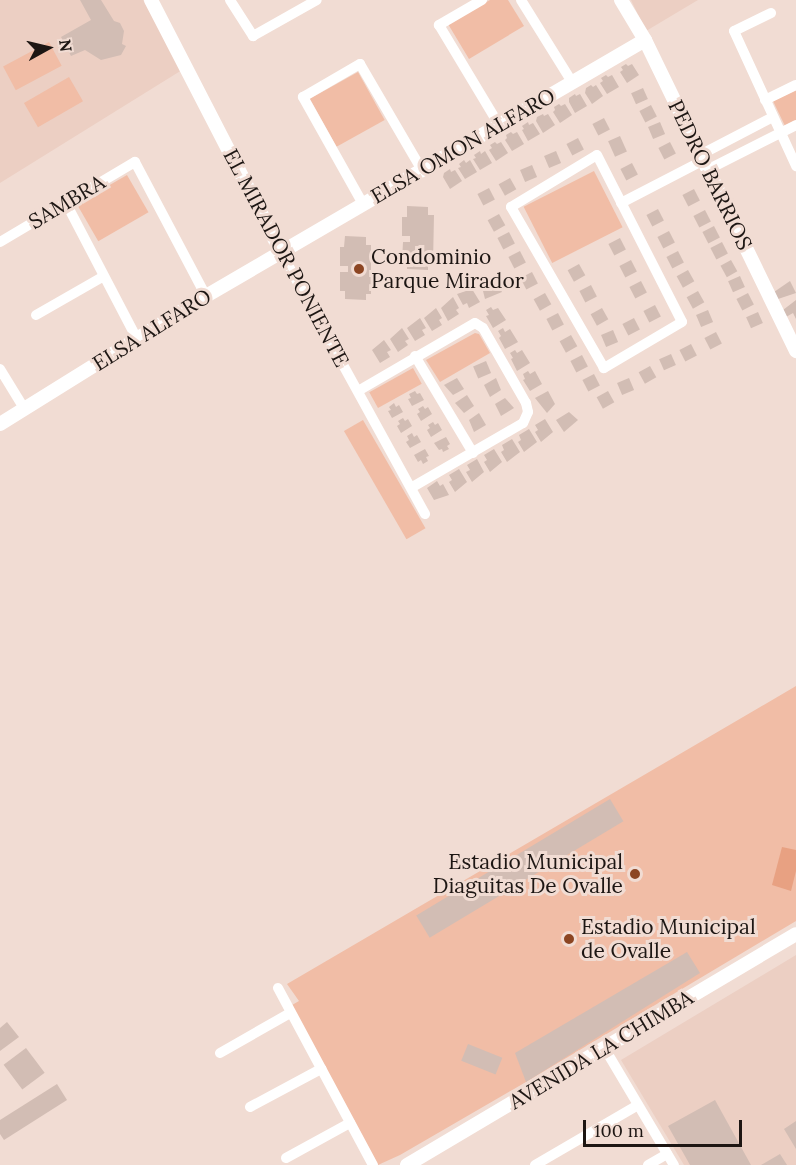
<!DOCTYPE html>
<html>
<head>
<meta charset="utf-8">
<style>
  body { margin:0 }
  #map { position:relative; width:796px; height:1165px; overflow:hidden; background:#f1dcd3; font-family:Lora,serif }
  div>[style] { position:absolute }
  .built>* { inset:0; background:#eccfc3 }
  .green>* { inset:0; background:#f1bda6; transform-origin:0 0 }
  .water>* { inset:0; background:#e8a182 }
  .building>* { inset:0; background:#d2bdb4; transform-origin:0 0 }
  .street>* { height:10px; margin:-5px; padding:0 5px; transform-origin:5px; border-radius:5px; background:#fff }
  .secondary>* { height:14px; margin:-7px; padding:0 7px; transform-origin:7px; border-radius:7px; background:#fff }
  .dots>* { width:16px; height:16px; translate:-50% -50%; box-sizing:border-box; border:3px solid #f1dcd3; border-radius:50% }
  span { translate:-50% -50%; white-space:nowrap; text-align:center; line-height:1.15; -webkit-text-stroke:6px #f1dcd3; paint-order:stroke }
  .street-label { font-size:21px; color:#1d1613 }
  .poi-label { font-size:21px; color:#1d1613 }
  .left { translate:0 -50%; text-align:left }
  .right { translate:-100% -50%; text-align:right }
  .north { position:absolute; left:18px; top:18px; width:60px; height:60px; -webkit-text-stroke:4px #f1dcd3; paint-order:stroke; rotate:82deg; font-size:16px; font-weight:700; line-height:24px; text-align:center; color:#1d1613 }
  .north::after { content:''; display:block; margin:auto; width:21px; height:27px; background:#1d1613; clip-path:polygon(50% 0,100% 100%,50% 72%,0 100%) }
  .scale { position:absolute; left:583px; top:1120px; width:159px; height:27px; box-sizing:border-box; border:3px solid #1d1613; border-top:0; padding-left:8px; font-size:18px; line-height:21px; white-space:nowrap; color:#1d1613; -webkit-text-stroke:4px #f1dcd3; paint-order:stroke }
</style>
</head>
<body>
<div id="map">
  <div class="built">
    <i style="clip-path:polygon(0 0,143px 0,182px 70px,0 183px)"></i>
    <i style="clip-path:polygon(631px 0,698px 0,646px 31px)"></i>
    <i style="clip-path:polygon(796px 955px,796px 1165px,684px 1165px,621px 1060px)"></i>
  </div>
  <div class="green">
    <i style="clip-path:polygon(490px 0,508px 0,524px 26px,469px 59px,448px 24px)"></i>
    <i style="left:49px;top:42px;width:27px;height:52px;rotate:62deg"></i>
    <i style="left:358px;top:72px;width:55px;height:55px;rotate:61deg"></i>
    <i style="left:69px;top:77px;width:28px;height:52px;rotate:60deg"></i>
    <i style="clip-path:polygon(796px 90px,796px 120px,785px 126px,773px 101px)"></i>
    <i style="left:594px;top:171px;width:63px;height:79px;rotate:63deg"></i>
    <i style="left:127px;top:175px;width:43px;height:58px;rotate:60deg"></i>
    <i style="clip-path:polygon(475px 333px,479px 334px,490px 353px,440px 382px,426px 360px)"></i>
    <i style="left:413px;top:368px;width:18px;height:50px;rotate:61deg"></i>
    <i style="left:363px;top:420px;width:125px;height:22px;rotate:60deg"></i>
    <i style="clip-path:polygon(796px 686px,796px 921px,526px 1082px,400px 1155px,378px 1165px,292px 1005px,299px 1001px,287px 984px)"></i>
  </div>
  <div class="water">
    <i style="clip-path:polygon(782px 847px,796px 850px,796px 871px,791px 891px,772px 885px)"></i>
  </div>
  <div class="building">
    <i style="clip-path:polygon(80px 0,101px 0,114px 21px,120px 23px,124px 31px,122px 44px,126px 46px,121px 55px,101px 60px,85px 50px,71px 56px,61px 37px,91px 20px)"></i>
    <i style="clip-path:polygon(626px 64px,628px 66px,632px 64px,639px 75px,627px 83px,620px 72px,623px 70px,621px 67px)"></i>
    <i style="clip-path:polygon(606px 75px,608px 77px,612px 75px,619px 87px,607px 94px,600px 83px,603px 81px,601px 78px)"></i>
    <i style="clip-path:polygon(591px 85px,593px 87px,596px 85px,603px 96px,592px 104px,585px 93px,586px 88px)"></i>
    <i style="left:643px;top:88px;width:12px;height:13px;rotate:66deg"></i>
    <i style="clip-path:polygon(575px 94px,576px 96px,580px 94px,587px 106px,575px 113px,569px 102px,569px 98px)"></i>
    <i style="clip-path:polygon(559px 104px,561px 106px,565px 104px,572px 115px,560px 123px,553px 112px,555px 110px,554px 107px)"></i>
    <i style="left:651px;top:105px;width:13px;height:13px;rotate:63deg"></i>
    <i style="clip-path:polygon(543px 114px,544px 116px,548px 114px,555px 125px,543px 133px,536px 121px,537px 117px)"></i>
    <i style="left:604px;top:118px;width:13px;height:13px;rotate:63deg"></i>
    <i style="clip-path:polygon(528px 122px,529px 125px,533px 123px,540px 134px,528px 141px,522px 130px,524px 129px,522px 126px)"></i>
    <i style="left:660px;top:122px;width:13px;height:13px;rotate:67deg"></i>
    <i style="clip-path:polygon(511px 132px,513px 134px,517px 132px,524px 144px,512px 151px,505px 140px,507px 138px,506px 135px)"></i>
    <i style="left:620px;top:136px;width:17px;height:13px;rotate:66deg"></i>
    <i style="left:578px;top:138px;width:13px;height:13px;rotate:63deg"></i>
    <i style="clip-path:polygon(495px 142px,497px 144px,501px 142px,508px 153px,496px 161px,489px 150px,492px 148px,490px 145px)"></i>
    <i style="left:670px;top:142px;width:13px;height:13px;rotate:63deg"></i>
    <i style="clip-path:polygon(480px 151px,481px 154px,485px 151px,492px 163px,480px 170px,473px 159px,476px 158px,474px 155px)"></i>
    <i style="left:556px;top:151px;width:13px;height:13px;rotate:67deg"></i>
    <i style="clip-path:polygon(464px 160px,466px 163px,470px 160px,477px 172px,465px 179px,458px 168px,461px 167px,459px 164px)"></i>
    <i style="left:632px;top:163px;width:13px;height:13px;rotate:63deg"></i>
    <i style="left:532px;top:165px;width:13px;height:13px;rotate:67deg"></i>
    <i style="clip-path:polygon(450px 169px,451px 172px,455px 170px,462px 181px,450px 189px,443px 177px,444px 173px)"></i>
    <i style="left:510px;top:178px;width:13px;height:13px;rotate:61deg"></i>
    <i style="left:489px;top:188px;width:13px;height:13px;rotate:63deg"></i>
    <i style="left:694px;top:189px;width:13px;height:13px;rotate:63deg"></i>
    <i style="clip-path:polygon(407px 206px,428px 207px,428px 215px,434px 215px,433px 264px,428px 264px,428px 270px,407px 269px,407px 261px,402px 261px,403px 242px,410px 242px,410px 236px,402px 236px,402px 217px,407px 217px)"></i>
    <i style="left:658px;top:209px;width:13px;height:13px;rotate:63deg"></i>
    <i style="left:705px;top:210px;width:13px;height:13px;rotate:63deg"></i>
    <i style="left:499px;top:214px;width:13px;height:13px;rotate:61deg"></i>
    <i style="left:714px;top:226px;width:13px;height:13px;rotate:63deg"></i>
    <i style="left:669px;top:231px;width:13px;height:13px;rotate:63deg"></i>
    <i style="left:509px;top:232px;width:13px;height:13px;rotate:63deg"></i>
    <i style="clip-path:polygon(345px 236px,366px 237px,366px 245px,371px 245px,371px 294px,366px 294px,366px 300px,345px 299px,345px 291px,340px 291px,340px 272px,348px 272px,348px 266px,340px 266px,340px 247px,344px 247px)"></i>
    <i style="left:620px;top:238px;width:13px;height:13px;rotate:63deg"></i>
    <i style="left:722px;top:242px;width:13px;height:13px;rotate:63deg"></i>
    <i style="left:520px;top:251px;width:13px;height:13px;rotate:63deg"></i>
    <i style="left:678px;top:251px;width:13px;height:13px;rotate:63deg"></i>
    <i style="left:631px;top:260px;width:13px;height:13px;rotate:63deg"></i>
    <i style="left:731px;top:260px;width:13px;height:12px;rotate:61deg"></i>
    <i style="left:579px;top:264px;width:13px;height:13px;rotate:61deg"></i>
    <i style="left:688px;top:270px;width:13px;height:13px;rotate:61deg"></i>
    <i style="left:532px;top:272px;width:13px;height:13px;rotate:63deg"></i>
    <i style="left:740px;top:276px;width:12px;height:13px;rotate:66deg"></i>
    <i style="clip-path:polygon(495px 280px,502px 292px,485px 299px,482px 287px)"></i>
    <i style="left:641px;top:281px;width:13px;height:13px;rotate:63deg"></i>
    <i style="clip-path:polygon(790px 281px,796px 293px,778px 299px,774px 292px)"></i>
    <i style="left:591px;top:285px;width:13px;height:13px;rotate:63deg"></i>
    <i style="clip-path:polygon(472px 289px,480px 302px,469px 308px,467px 303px,463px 305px,457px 294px)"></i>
    <i style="left:698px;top:291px;width:13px;height:13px;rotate:61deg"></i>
    <i style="left:545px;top:293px;width:13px;height:13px;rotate:61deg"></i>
    <i style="left:748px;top:293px;width:13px;height:13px;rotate:63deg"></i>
    <i style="clip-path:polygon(453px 297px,459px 308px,456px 310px,459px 314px,448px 321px,441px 308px)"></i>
    <i style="clip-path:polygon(796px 300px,796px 319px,793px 313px,786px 317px,783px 310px)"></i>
    <i style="left:655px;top:305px;width:13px;height:13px;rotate:63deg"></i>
    <i style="clip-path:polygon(491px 307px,493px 310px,498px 308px,506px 320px,493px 328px,486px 316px,489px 315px,486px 310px)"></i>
    <i style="clip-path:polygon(436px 308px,442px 318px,439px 320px,442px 325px,432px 331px,424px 318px)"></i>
    <i style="left:602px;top:308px;width:13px;height:13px;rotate:61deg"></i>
    <i style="left:708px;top:310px;width:13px;height:13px;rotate:67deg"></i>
    <i style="left:758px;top:312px;width:12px;height:13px;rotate:66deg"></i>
    <i style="left:558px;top:313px;width:13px;height:13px;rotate:63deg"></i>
    <i style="clip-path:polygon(420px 318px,426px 328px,422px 330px,425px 335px,415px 341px,407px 328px)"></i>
    <i style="left:634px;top:318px;width:13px;height:13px;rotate:63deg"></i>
    <i style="clip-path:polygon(402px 328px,409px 339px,405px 341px,408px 345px,398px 352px,390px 339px)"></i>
    <i style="clip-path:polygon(503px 328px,505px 332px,510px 329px,518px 342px,505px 349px,499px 338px,501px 336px,498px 331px)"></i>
    <i style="left:613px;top:330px;width:13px;height:13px;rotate:67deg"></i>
    <i style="left:716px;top:332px;width:13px;height:13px;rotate:63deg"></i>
    <i style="left:571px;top:335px;width:13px;height:13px;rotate:61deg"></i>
    <i style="clip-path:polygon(384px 340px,391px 350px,387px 352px,390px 357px,380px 363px,372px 350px)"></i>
    <i style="left:691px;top:344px;width:13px;height:13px;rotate:63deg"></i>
    <i style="clip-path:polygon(515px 350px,517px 353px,522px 350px,530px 363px,517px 371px,511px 359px,513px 358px,510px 353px)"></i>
    <i style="left:671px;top:354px;width:12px;height:13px;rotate:66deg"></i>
    <i style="left:582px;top:355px;width:13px;height:13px;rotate:63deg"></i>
    <i style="left:486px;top:361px;width:13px;height:14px;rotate:67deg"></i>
    <i style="left:650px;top:366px;width:13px;height:13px;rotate:61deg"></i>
    <i style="clip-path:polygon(528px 371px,530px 374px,535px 371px,542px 384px,530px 391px,523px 380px,525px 379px,523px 374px)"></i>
    <i style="left:594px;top:374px;width:13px;height:13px;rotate:63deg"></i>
    <i style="clip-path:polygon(457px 378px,464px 389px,453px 395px,444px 385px)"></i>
    <i style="clip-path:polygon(496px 378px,501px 390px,490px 397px,484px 385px)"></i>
    <i style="left:629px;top:378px;width:13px;height:13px;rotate:67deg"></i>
    <i style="clip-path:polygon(415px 391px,417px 394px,420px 393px,424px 400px,412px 406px,408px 399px,411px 398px,409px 394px)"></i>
    <i style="clip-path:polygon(548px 391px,555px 404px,547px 413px,535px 398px)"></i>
    <i style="left:608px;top:391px;width:13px;height:13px;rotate:61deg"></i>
    <i style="clip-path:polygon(467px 395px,474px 406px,464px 413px,455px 403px)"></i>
    <i style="clip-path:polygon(505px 398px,514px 408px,501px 416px,495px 404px)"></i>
    <i style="clip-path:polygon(394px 403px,396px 407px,399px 405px,403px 412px,392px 418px,388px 411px,391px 410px,389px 407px)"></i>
    <i style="clip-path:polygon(423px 406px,425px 409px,428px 407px,432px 414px,421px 421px,417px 414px,420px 412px,418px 409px)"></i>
    <i style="clip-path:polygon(569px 412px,578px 420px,564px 432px,556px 420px)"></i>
    <i style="clip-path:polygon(479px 413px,486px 425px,474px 432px,469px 420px)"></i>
    <i style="clip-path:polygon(403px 418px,405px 421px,408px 419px,412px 426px,401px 433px,397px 426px,400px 424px,398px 421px)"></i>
    <i style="clip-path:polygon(545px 419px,553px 432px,541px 442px,535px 432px,538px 430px,535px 425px)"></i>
    <i style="clip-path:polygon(433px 422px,435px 425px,438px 423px,442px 430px,431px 437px,427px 430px,430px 428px,428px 425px)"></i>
    <i style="clip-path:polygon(529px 429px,537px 442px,524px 452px,518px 442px,521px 440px,519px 435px)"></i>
    <i style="clip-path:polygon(412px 433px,414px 437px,417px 435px,421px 442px,410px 448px,406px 442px,409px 440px,407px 436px)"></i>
    <i style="clip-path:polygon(446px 437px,450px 444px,447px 446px,449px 449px,443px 452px,442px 449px,439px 450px,434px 443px)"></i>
    <i style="clip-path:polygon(512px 439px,520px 452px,507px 462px,501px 452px,504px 450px,502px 445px)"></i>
    <i style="clip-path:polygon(425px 449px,429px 456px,426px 457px,428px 461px,423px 464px,421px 460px,418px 462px,414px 455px)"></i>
    <i style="clip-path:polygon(494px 449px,502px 462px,490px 472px,484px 462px,487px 460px,484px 455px)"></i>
    <i style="clip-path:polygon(477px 459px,484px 472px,472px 482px,466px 472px,470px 470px,467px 465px)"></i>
    <i style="clip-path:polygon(459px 469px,467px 482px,455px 492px,449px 482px,452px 480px,449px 475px)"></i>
    <i style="clip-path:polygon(437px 481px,440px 486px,443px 484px,449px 495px,434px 500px,427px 488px)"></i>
    <i style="left:610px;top:799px;width:26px;height:226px;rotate:59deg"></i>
    <i style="clip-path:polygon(687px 952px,700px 973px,526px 1082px,515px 1053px)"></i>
    <i style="clip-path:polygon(7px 1022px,19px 1037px,0 1051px,0 1028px)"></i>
    <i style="left:468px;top:1044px;width:37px;height:18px;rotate:22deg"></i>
    <i style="left:26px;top:1048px;width:31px;height:28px;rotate:53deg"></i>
    <i style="clip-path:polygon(57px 1084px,67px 1100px,4px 1140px,0 1134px,0 1120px)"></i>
    <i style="clip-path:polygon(715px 1100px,751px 1165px,690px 1165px,668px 1126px)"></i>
    <i style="clip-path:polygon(796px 1121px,796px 1149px,784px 1129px)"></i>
    <i style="clip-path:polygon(780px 1154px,787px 1165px,761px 1165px)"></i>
  </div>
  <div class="street">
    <i style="left:230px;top:0;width:43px;rotate:57.4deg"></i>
    <i style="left:253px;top:36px;width:73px;rotate:-29.4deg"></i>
    <i style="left:482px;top:0;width:50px;rotate:149.8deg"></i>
    <i style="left:439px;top:25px;width:117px;rotate:59deg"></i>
    <i style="left:521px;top:0;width:97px;rotate:58.1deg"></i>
    <i style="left:771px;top:13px;width:41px;rotate:154.1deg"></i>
    <i style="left:734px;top:31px;width:149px;rotate:65.3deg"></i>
    <i style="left:765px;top:100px;width:34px;rotate:-26deg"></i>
    <i style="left:597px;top:155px;width:187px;rotate:63deg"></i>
    <i style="left:682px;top:322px;width:91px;rotate:149.5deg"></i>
    <i style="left:604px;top:368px;width:186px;rotate:-120deg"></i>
    <i style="left:511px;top:207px;width:100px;rotate:-31.2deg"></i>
    <i style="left:700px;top:155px;width:82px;rotate:-27.5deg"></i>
    <i style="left:707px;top:170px;width:100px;rotate:-26.8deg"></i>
    <i style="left:66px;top:203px;width:153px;rotate:62.4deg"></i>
    <i style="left:621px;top:203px;width:91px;rotate:-27.4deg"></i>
    <i style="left:363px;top:204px;width:123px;rotate:-119.3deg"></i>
    <i style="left:303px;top:97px;width:66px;rotate:-30.1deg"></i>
    <i style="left:360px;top:64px;width:123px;rotate:59.7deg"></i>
    <i style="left:0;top:242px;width:157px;rotate:-30.7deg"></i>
    <i style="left:135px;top:162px;width:152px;rotate:62.1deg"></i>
    <i style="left:281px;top:252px;width:299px;rotate:61.2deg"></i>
    <i style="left:36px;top:315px;width:78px;rotate:-29.8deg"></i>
    <i style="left:415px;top:356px;width:113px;rotate:59.1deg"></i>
    <i style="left:0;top:369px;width:48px;rotate:58.6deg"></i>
    <i style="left:358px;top:391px;width:135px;rotate:-30.2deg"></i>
    <i style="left:475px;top:323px;width:9px;rotate:32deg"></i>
    <i style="left:483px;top:328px;width:86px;rotate:60.2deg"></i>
    <i style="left:526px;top:403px;width:9px;rotate:77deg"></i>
    <i style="left:528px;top:412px;width:12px;rotate:114deg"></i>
    <i style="left:523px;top:423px;width:129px;rotate:149.9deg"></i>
    <i style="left:278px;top:988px;width:201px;rotate:61.8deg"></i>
    <i style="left:605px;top:1049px;width:135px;rotate:59.3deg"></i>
    <i style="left:220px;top:1053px;width:81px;rotate:-29.7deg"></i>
    <i style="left:250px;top:1107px;width:81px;rotate:-28.2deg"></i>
    <i style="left:286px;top:1158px;width:73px;rotate:-28.7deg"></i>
    <i style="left:535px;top:1165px;width:119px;rotate:-30.2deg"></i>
    <i style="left:648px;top:1165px;width:22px;rotate:-30deg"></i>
  </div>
  <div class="secondary">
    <i style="left:151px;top:0;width:284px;rotate:62.7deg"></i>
    <i style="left:621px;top:0;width:47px;rotate:59deg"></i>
    <i style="left:645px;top:40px;width:346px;rotate:64.1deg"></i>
    <i style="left:0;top:424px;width:243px;rotate:-31.9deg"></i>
    <i style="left:206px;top:296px;width:508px;rotate:-30.25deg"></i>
    <i style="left:407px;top:1165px;width:452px;rotate:-30.7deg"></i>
  </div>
  <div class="dots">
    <i style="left:359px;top:269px;background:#8c4522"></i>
    <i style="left:635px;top:874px;background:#8c4522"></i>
    <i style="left:569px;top:939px;background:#8c4522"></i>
  </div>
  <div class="street-label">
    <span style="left:463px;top:146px;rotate:-30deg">ELSA OMON ALFARO</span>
    <span style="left:710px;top:175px;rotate:64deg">PEDRO BARRIOS</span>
    <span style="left:67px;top:202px;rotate:-31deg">SAMBRA</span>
    <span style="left:286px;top:258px;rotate:62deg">EL MIRADOR PONIENTE</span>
    <span style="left:152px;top:330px;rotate:-32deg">ELSA ALFARO</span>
    <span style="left:601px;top:1050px;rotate:-31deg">AVENIDA LA CHIMBA</span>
  </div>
  <div class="poi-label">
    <span class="left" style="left:371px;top:269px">Condominio<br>Parque Mirador</span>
    <span class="right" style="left:623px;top:874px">Estadio Municipal<br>Diaguitas De Ovalle</span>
    <span class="left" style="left:581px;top:939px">Estadio Municipal<br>de Ovalle</span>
  </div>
  <div class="north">N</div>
  <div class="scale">100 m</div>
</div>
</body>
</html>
